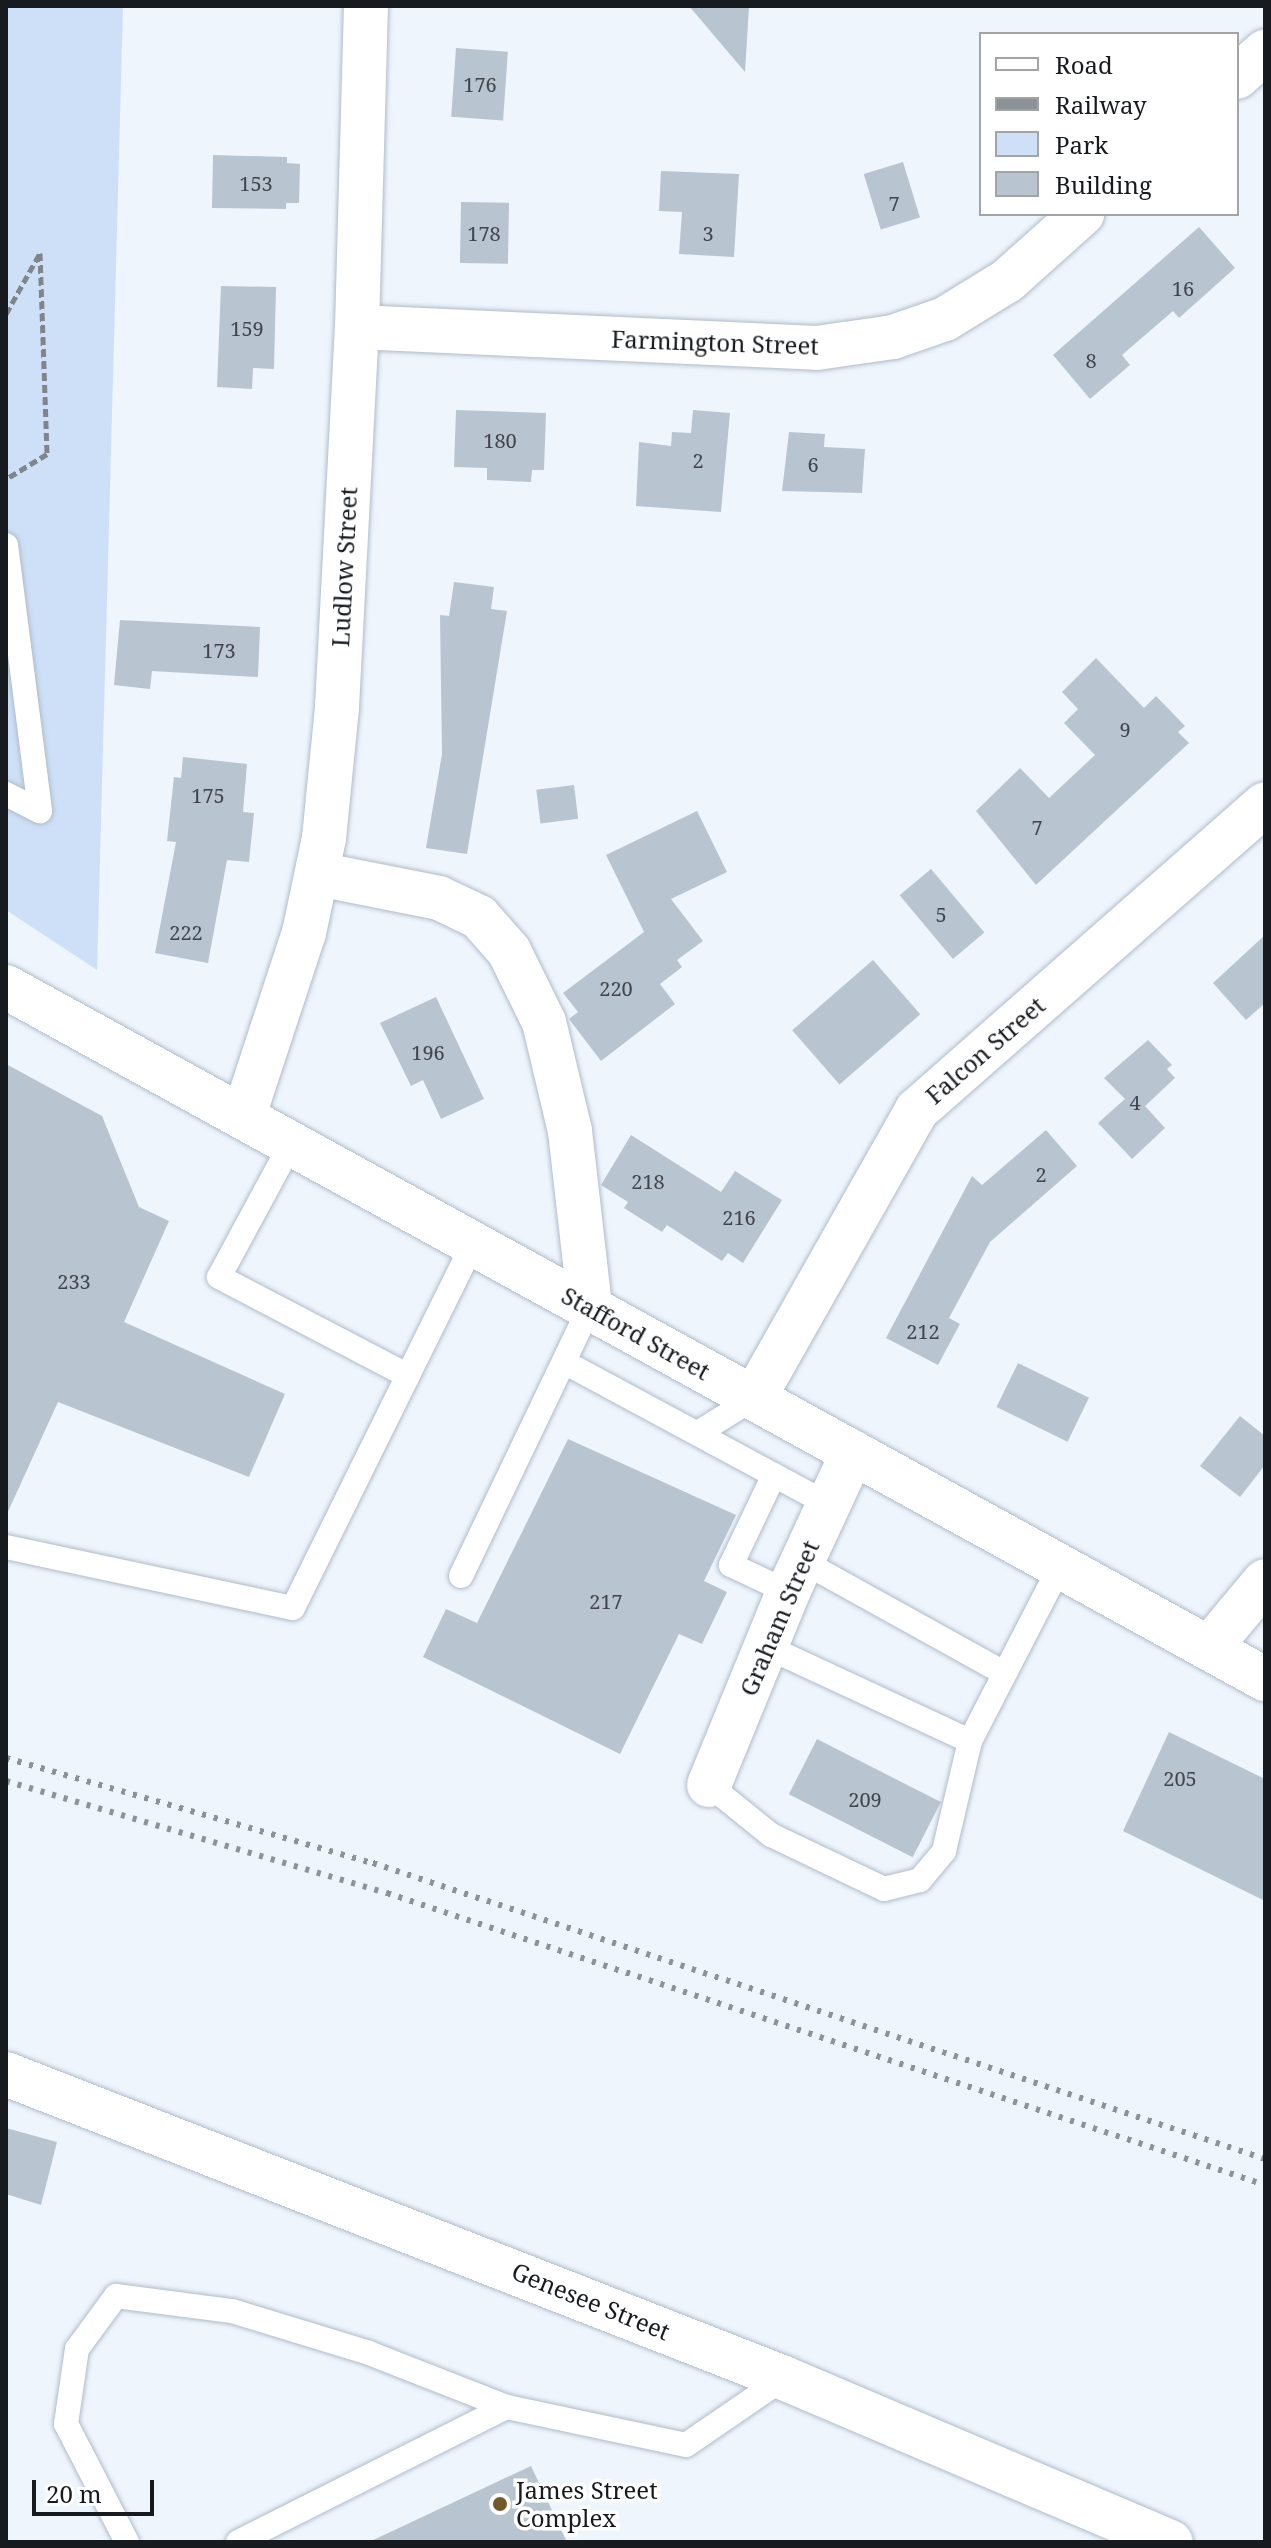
<!DOCTYPE html>
<html>
<head>
<meta charset="utf-8">
<style>
  body { margin:0 }
  #map { position:relative; width:1271px; height:2548px; overflow:hidden; background:#eef5fd; font-family:"Noto Serif",serif }
  div>[style] { position:absolute }
  .green>* { inset:0; background:#cde0f7 }
  .building>* { inset:0; background:#b9c4d1; transform-origin:0 0 }
  .path>* { height:5px; margin-top:-2.5px; transform-origin:0; background:repeating-linear-gradient(90deg,#80858b 0 8px,transparent 0 12px) }
  .roads { filter:drop-shadow(0 0 2px #b0bbc9) drop-shadow(0 0 2px #b0bbc9) }
  .service>* { height:24px; margin:-12px; padding:0 12px; transform-origin:12px; border-radius:12px; background:#fff }
  .minor>* { height:44px; margin:-22px; padding:0 22px; transform-origin:22px; border-radius:22px; background:#fff }
  .tertiary>* { height:44px; margin:-22px; padding:0 22px; transform-origin:22px; border-radius:22px; background:#fff }
  .secondary>* { height:44px; margin:-22px; padding:0 22px; transform-origin:22px; border-radius:22px; background:#fff }
  .rail>* { height:6px; margin-top:-3px; transform-origin:0; background:repeating-linear-gradient(90deg,#8c9298 0 4px,transparent 0 12px) }
  .dots>* { width:22px; height:22px; translate:-50% -50%; box-sizing:border-box; border:4px solid #fff; border-radius:50% }
  span { translate:-50% -50%; white-space:nowrap; text-align:center; line-height:1.15; -webkit-text-stroke:7px #fff; paint-order:stroke }
  .number-label { font-size:20px; color:#40454c }
  .number-label span { -webkit-text-stroke-width:0 }
  .street-label { font-size:24px; color:#171b1f }
  .poi-label { font-size:24px; color:#171b1f }
  .left { translate:0 -50%; text-align:left }
  .frame { position:absolute; inset:0; border:8px solid #171b1f; pointer-events:none }
  .legend { position:absolute; left:979px; top:32px; width:260px; height:184px; box-sizing:border-box; background:#fff; border:2px solid #a2a4a5; margin:0; padding:10px 14px; list-style:none; font-size:24px; color:#171b1f }
  .legend li { display:flex; align-items:center; gap:16px; height:40px }
  .legend b { width:40px; border:2px solid #a2a4a5 }
  .scale { position:absolute; left:32px; top:2480px; width:122px; height:36px; box-sizing:border-box; border:4px solid #171b1f; border-top:0; padding-left:10px; font-size:24px; line-height:28px; white-space:nowrap; color:#171b1f; -webkit-text-stroke:6px #fff; paint-order:stroke }
</style>
</head>
<body>
<div id="map">
  <div class="green">
    <i style="clip-path:polygon(6px 6px,123px 6px,97px 970px,6px 910px)"></i>
  </div>
  <div class="building">
    <i style="clip-path:polygon(689px 6px,749px 6px,745px 72px)"></i>
    <i style="left:456px;top:48px;width:52px;height:69px;rotate:4deg"></i>
    <i style="clip-path:polygon(213px 155px,287px 157px,287px 163px,300px 164px,299px 203px,286px 203px,286px 209px,212px 208px)"></i>
    <i style="left:903px;top:162px;width:58px;height:41px;rotate:73deg"></i>
    <i style="clip-path:polygon(661px 171px,739px 174px,734px 257px,679px 254px,682px 212px,659px 211px)"></i>
    <i style="left:461px;top:202px;width:48px;height:61px;rotate:1deg"></i>
    <i style="clip-path:polygon(1199px 227px,1235px 268px,1179px 318px,1173px 311px,1122px 355px,1130px 365px,1090px 399px,1053px 355px)"></i>
    <i style="clip-path:polygon(221px 286px,276px 287px,274px 369px,253px 368px,252px 389px,217px 387px)"></i>
    <i style="clip-path:polygon(456px 410px,546px 413px,544px 470px,532px 470px,531px 482px,487px 480px,487px 468px,454px 467px)"></i>
    <i style="clip-path:polygon(693px 410px,730px 413px,721px 512px,636px 506px,639px 442px,671px 446px,672px 432px,691px 433px)"></i>
    <i style="clip-path:polygon(789px 432px,825px 434px,824px 447px,865px 449px,862px 493px,782px 491px)"></i>
    <i style="clip-path:polygon(454px 582px,494px 587px,491px 609px,507px 611px,467px 854px,426px 848px,442px 754px,440px 615px,449px 616px)"></i>
    <i style="clip-path:polygon(120px 620px,260px 627px,258px 677px,152px 671px,150px 689px,114px 685px)"></i>
    <i style="clip-path:polygon(1096px 658px,1144px 708px,1156px 696px,1185px 726px,1178px 732px,1189px 743px,1036px 885px,976px 811px,1020px 768px,1049px 798px,1095px 755px,1064px 723px,1078px 709px,1062px 692px)"></i>
    <i style="clip-path:polygon(183px 757px,247px 764px,243px 812px,254px 813px,249px 862px,227px 860px,208px 963px,155px 953px,176px 842px,167px 841px,174px 777px,181px 778px)"></i>
    <i style="left:574px;top:785px;width:34px;height:38px;rotate:83deg"></i>
    <i style="clip-path:polygon(697px 811px,727px 872px,671px 899px,703px 941px,677px 960px,682px 967px,660px 984px,675px 1004px,601px 1061px,569px 1019px,578px 1012px,563px 993px,644px 932px,606px 855px)"></i>
    <i style="left:931px;top:869px;width:83px;height:41px;rotate:50deg"></i>
    <i style="clip-path:polygon(1265px 935px,1265px 1003px,1246px 1020px,1213px 983px)"></i>
    <i style="left:873px;top:960px;width:72px;height:107px;rotate:49deg"></i>
    <i style="clip-path:polygon(436px 997px,484px 1099px,441px 1119px,423px 1080px,411px 1086px,380px 1023px)"></i>
    <i style="clip-path:polygon(1148px 1040px,1172px 1065px,1167px 1069px,1175px 1078px,1145px 1106px,1165px 1128px,1132px 1159px,1098px 1123px,1125px 1099px,1104px 1078px)"></i>
    <i style="clip-path:polygon(6px 1064px,102px 1116px,139px 1207px,169px 1221px,124px 1322px,285px 1394px,249px 1477px,58px 1402px,6px 1516px)"></i>
    <i style="clip-path:polygon(1046px 1130px,1077px 1166px,990px 1242px,949px 1318px,960px 1324px,938px 1365px,886px 1338px,972px 1176px,982px 1185px)"></i>
    <i style="clip-path:polygon(631px 1135px,721px 1192px,735px 1171px,782px 1200px,743px 1263px,728px 1253px,722px 1261px,667px 1225px,662px 1232px,624px 1208px,628px 1202px,601px 1185px)"></i>
    <i style="left:1018px;top:1363px;width:79px;height:49px;rotate:26deg"></i>
    <i style="clip-path:polygon(1240px 1416px,1265px 1436px,1265px 1465px,1240px 1497px,1200px 1466px)"></i>
    <i style="clip-path:polygon(568px 1439px,736px 1515px,704px 1581px,727px 1592px,702px 1644px,679px 1634px,620px 1754px,423px 1657px,446px 1609px,477px 1623px)"></i>
    <i style="clip-path:polygon(1169px 1732px,1265px 1779px,1265px 1901px,1123px 1831px)"></i>
    <i style="left:817px;top:1739px;width:139px;height:62px;rotate:27deg"></i>
    <i style="clip-path:polygon(6px 2128px,57px 2142px,41px 2205px,6px 2194px)"></i>
    <i style="clip-path:polygon(531px 2466px,567px 2542px,369px 2542px)"></i>
  </div>
  <div class="path">
    <i style="left:6px;top:314px;width:70px;rotate:-60.9deg"></i>
    <i style="left:40px;top:253px;width:201px;rotate:88deg"></i>
    <i style="left:47px;top:454px;width:48px;rotate:148.6deg"></i>
  </div>
  <div class="roads">
    <div class="service">
      <i style="left:6px;top:545px;width:268px;rotate:82.7deg"></i>
      <i style="left:6px;top:794px;width:38px;rotate:27deg"></i>
      <i style="left:292px;top:1142px;width:153px;rotate:118.4deg"></i>
      <i style="left:219px;top:1277px;width:213px;rotate:27.6deg"></i>
      <i style="left:564px;top:1362px;width:300px;rotate:28.3deg"></i>
      <i style="left:698px;top:1433px;width:66px;rotate:-32deg"></i>
      <i style="left:774px;top:1475px;width:100px;rotate:115.5deg"></i>
      <i style="left:731px;top:1565px;width:63px;rotate:25.3deg"></i>
      <i style="left:6px;top:1547px;width:293px;rotate:12deg"></i>
      <i style="left:293px;top:1608px;width:408px;rotate:-63.7deg"></i>
      <i style="left:802px;top:1561px;width:231px;rotate:29deg"></i>
      <i style="left:461px;top:1576px;width:298px;rotate:-64.4deg"></i>
      <i style="left:765px;top:1646px;width:226px;rotate:24.9deg"></i>
      <i style="left:970px;top:1741px;width:196px;rotate:-62.7deg"></i>
      <i style="left:709px;top:1785px;width:80px;rotate:38.9deg"></i>
      <i style="left:771px;top:1835px;width:125px;rotate:25.5deg"></i>
      <i style="left:884px;top:1889px;width:37px;rotate:-14deg"></i>
      <i style="left:920px;top:1880px;width:38px;rotate:-50deg"></i>
      <i style="left:944px;top:1851px;width:113px;rotate:-76.7deg"></i>
      <i style="left:127px;top:2542px;width:133px;rotate:-117.3deg"></i>
      <i style="left:66px;top:2424px;width:76px;rotate:-81.7deg"></i>
      <i style="left:77px;top:2349px;width:66px;rotate:-53.7deg"></i>
      <i style="left:116px;top:2296px;width:117px;rotate:7.4deg"></i>
      <i style="left:232px;top:2311px;width:143px;rotate:17deg"></i>
      <i style="left:369px;top:2353px;width:148px;rotate:21.4deg"></i>
      <i style="left:507px;top:2407px;width:183px;rotate:12deg"></i>
      <i style="left:686px;top:2445px;width:119px;rotate:-34.4deg"></i>
      <i style="left:238px;top:2542px;width:301px;rotate:-26.7deg"></i>
    </div>
    <div class="minor">
      <i style="left:1237px;top:77px;width:38px;rotate:-42deg"></i>
      <i style="left:357px;top:327px;width:460px;rotate:2.6deg"></i>
      <i style="left:817px;top:348px;width:77px;rotate:-8.2deg"></i>
      <i style="left:893px;top:337px;width:55px;rotate:-19.1deg"></i>
      <i style="left:945px;top:319px;width:73px;rotate:-31.5deg"></i>
      <i style="left:1007px;top:281px;width:101px;rotate:-41.8deg"></i>
      <i style="left:318px;top:874px;width:123px;rotate:11.2deg"></i>
      <i style="left:439px;top:898px;width:44px;rotate:25.4deg"></i>
      <i style="left:479px;top:917px;width:45px;rotate:48.6deg"></i>
      <i style="left:509px;top:951px;width:79px;rotate:63.8deg"></i>
      <i style="left:544px;top:1022px;width:112px;rotate:76.6deg"></i>
      <i style="left:570px;top:1131px;width:177px;rotate:83.5deg"></i>
      <i style="left:754px;top:1398px;width:331px;rotate:-60.5deg"></i>
      <i style="left:917px;top:1110px;width:463px;rotate:-41.3deg"></i>
      <i style="left:1209px;top:1648px;width:87px;rotate:-50.1deg"></i>
      <i style="left:709px;top:1785px;width:209px;rotate:-67.7deg"></i>
      <i style="left:788px;top:1592px;width:154px;rotate:-65.1deg"></i>
      <i style="left:6px;top:2074px;width:835px;rotate:21.34deg"></i>
      <i style="left:784px;top:2378px;width:420px;rotate:23deg"></i>
    </div>
    <div class="tertiary">
      <i style="left:244px;top:1115px;width:192px;rotate:-71.8deg"></i>
      <i style="left:304px;top:933px;width:97px;rotate:-78.1deg"></i>
      <i style="left:324px;top:838px;width:132px;rotate:-84.3deg"></i>
      <i style="left:337px;top:707px;width:381px;rotate:-87deg"></i>
      <i style="left:357px;top:327px;width:321px;rotate:-88.4deg"></i>
    </div>
    <div class="secondary">
      <i style="left:6px;top:987px;width:1437px;rotate:28.8deg"></i>
    </div>
  </div>
  <div class="rail">
    <i style="left:6px;top:1758px;width:382px;rotate:16deg"></i>
    <i style="left:373px;top:1863px;width:940px;rotate:18.36deg"></i>
    <i style="left:6px;top:1781px;width:397px;rotate:16.4deg"></i>
    <i style="left:387px;top:1893px;width:925px;rotate:18.4deg"></i>
  </div>
  <div class="dots">
    <i style="left:500px;top:2504px;background:#71592a"></i>
  </div>
  <div class="number-label">
    <span style="left:480px;top:84px">176</span>
    <span style="left:256px;top:183px">153</span>
    <span style="left:894px;top:203px">7</span>
    <span style="left:484px;top:233px">178</span>
    <span style="left:708px;top:233px">3</span>
    <span style="left:1183px;top:288px">16</span>
    <span style="left:247px;top:328px">159</span>
    <span style="left:1091px;top:360px">8</span>
    <span style="left:500px;top:440px">180</span>
    <span style="left:698px;top:460px">2</span>
    <span style="left:813px;top:464px">6</span>
    <span style="left:219px;top:650px">173</span>
    <span style="left:1125px;top:729px">9</span>
    <span style="left:208px;top:795px">175</span>
    <span style="left:1037px;top:827px">7</span>
    <span style="left:941px;top:914px">5</span>
    <span style="left:186px;top:932px">222</span>
    <span style="left:616px;top:988px">220</span>
    <span style="left:428px;top:1052px">196</span>
    <span style="left:1135px;top:1102px">4</span>
    <span style="left:1041px;top:1174px">2</span>
    <span style="left:648px;top:1181px">218</span>
    <span style="left:739px;top:1217px">216</span>
    <span style="left:74px;top:1281px">233</span>
    <span style="left:923px;top:1331px">212</span>
    <span style="left:606px;top:1601px">217</span>
    <span style="left:1180px;top:1778px">205</span>
    <span style="left:865px;top:1799px">209</span>
  </div>
  <div class="street-label">
    <span style="left:715px;top:342px;rotate:2deg">Farmington Street</span>
    <span style="left:344px;top:567px;rotate:-87deg">Ludlow Street</span>
    <span style="left:985px;top:1050px;rotate:-41deg">Falcon Street</span>
    <span style="left:636px;top:1333px;rotate:29deg">Stafford Street</span>
    <span style="left:779px;top:1618px;rotate:-67deg">Graham Street</span>
    <span style="left:591px;top:2301px;rotate:22deg">Genesee Street</span>
  </div>
  <div class="poi-label">
    <span class="left" style="left:516px;top:2504px">James Street<br>Complex</span>
  </div>
  <div class="frame"></div>
  <ul class="legend">
  <li><b style="height:10px;background:#fff"></b>Road</li>
  <li><b style="height:10px;background:#8c9298"></b>Railway</li>
  <li><b style="height:22px;background:#cde0f7"></b>Park</li>
  <li><b style="height:22px;background:#b9c4d1"></b>Building</li>
  </ul>
  <div class="scale">20 m</div>
</div>
</body>
</html>
